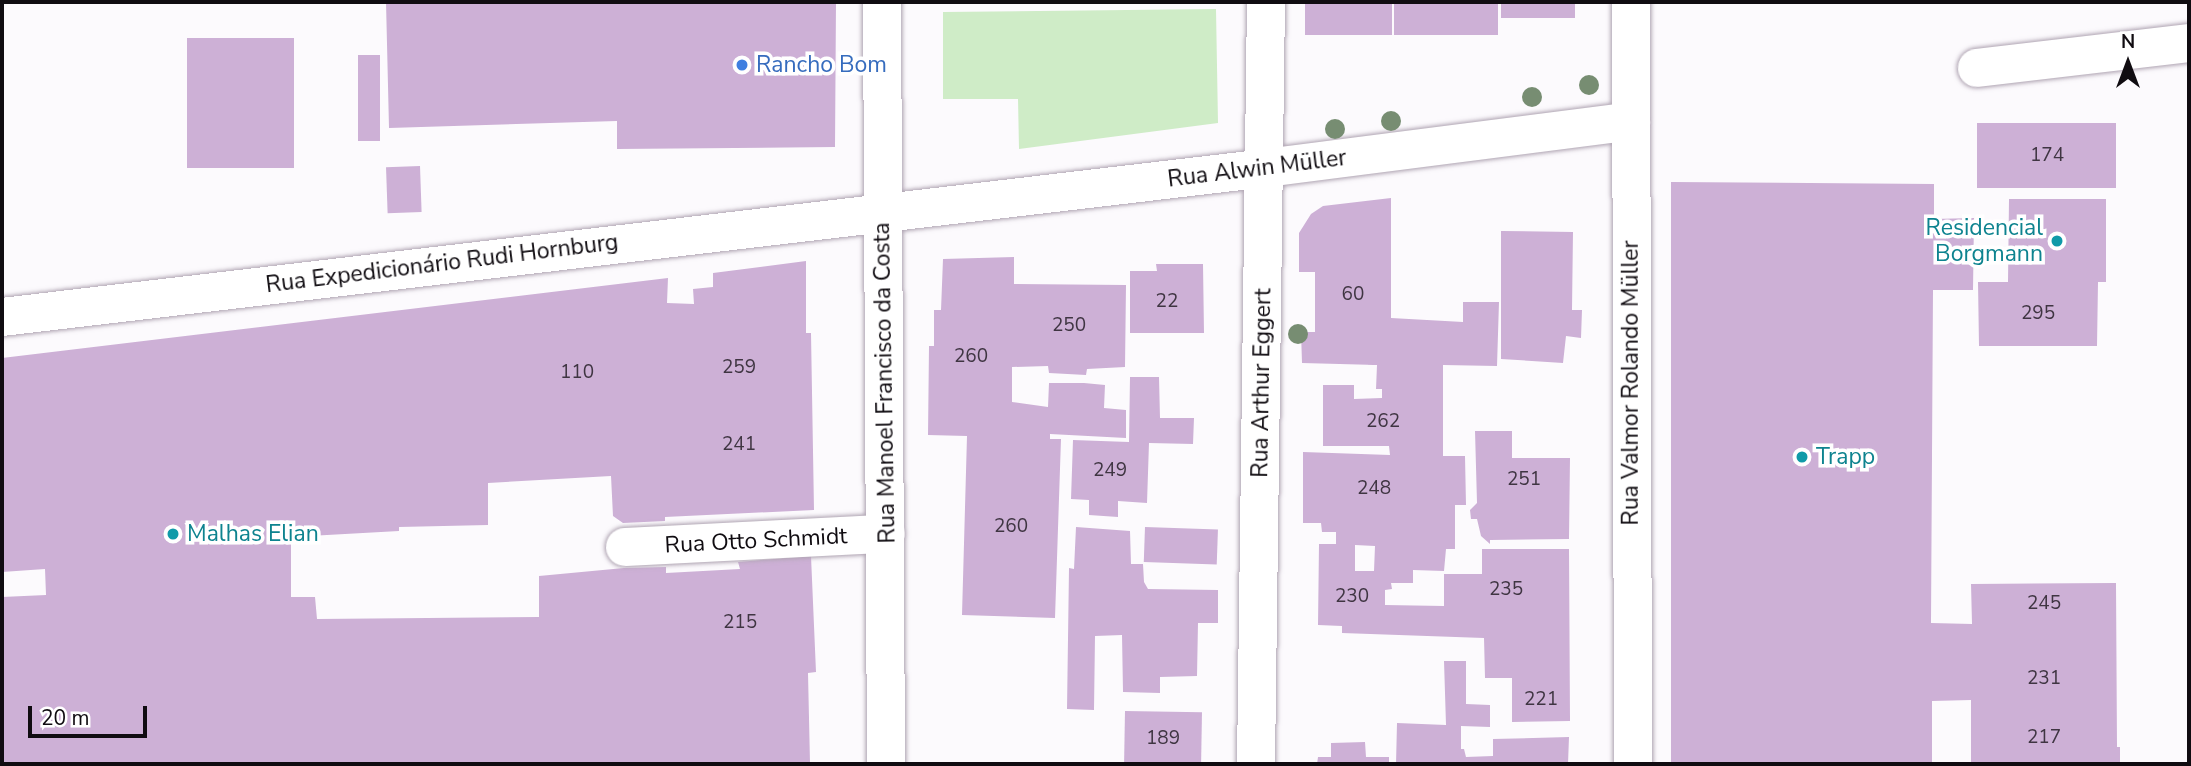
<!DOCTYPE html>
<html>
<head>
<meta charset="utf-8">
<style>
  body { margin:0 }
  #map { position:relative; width:2191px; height:766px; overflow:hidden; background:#fcfafd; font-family:"Nunito Sans",sans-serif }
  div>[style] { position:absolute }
  .green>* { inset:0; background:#cfecc7 }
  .building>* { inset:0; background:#cdb0d6; transform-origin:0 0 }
  .roads { filter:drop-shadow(0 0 2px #b0a5b3) drop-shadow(0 0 2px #b0a5b3) }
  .minor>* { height:38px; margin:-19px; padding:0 19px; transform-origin:19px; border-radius:19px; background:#fff }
  .major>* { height:38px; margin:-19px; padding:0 19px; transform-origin:19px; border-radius:19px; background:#fff }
  .trees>* { width:20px; height:20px; margin:-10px; border-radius:50%; background:#778d72 }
  .dots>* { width:19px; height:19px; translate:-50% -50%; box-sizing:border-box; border:4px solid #fff; border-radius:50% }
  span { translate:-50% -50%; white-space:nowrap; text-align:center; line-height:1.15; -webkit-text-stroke:7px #fff; paint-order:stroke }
  .number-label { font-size:19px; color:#3f3542 }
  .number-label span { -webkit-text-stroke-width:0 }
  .shop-label { font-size:23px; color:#366cbe }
  .left { translate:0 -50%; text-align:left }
  .street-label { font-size:23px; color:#100c11 }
  .culture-label { font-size:23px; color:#0d838f }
  .right { translate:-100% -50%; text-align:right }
  .frame { position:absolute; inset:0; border:4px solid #100c11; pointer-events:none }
  .north { position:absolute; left:2093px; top:28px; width:70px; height:70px; -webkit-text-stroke:5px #fff; paint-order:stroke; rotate:0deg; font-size:19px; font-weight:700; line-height:28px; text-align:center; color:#100c11 }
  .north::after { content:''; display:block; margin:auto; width:24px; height:32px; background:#100c11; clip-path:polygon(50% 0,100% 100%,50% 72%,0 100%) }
  .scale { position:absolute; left:28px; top:706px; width:119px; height:32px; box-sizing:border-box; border:4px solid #100c11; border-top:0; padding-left:9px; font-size:21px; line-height:24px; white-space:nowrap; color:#100c11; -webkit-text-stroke:5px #fff; paint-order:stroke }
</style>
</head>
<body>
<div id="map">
  <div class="green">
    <i style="clip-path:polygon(1216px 9px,1218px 123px,1019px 149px,1018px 99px,943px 99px,943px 12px)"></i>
  </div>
  <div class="building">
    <i style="clip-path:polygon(386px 2px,836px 2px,835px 147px,617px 149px,617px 121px,389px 128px)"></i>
    <i style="left:1305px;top:2px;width:87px;height:33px"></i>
    <i style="left:1394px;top:2px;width:104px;height:33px"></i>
    <i style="left:1501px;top:2px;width:74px;height:16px"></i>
    <i style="left:187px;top:38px;width:107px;height:130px"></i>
    <i style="left:358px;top:55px;width:22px;height:86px"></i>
    <i style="left:2116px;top:123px;width:65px;height:139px;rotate:90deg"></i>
    <i style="left:420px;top:166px;width:46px;height:34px;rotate:88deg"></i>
    <i style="clip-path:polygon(1671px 182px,1934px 184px,1934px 219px,1974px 218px,1973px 290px,1933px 290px,1931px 623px,1972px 624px,1971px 584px,2116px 583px,2117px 747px,2120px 747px,2120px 764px,1971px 764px,1971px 700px,1932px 701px,1932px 764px,1671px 764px)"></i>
    <i style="clip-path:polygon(evenodd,1391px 198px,1391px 318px,1463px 322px,1463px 302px,1499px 302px,1497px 366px,1443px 365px,1443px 456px,1465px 456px,1466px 505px,1455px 505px,1455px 549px,1446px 549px,1444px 571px,1413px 570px,1413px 583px,1391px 583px,1392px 589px,1385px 590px,1385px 605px,1444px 606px,1444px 574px,1482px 574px,1482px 549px,1569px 549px,1570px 721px,1512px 722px,1512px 678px,1485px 678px,1484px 638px,1342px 633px,1342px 626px,1318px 625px,1319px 544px,1336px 544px,1336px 532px,1322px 532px,1321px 523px,1303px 523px,1303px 452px,1390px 455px,1389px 446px,1323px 446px,1323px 385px,1354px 385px,1354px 399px,1382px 398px,1382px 389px,1376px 389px,1377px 365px,1302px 363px,1301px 332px,1315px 332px,1315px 272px,1299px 272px,1299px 233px,1311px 214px,1323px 206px,1391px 198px,1355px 545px,1375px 546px,1374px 571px,1355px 571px,1355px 545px)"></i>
    <i style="clip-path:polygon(2009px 199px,2106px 199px,2106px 282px,2098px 282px,2097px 346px,1979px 346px,1978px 282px,2008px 282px)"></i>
    <i style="clip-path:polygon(1501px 231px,1573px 232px,1572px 310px,1582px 310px,1581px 338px,1566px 336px,1563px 363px,1501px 359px)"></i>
    <i style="clip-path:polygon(1014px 257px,1014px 284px,1126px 285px,1125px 367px,1087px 369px,1086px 375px,1049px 373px,1048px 366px,1012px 367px,1012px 402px,1048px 407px,1049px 383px,1084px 383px,1105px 385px,1104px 408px,1126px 410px,1126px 438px,1050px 434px,1050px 439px,1061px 439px,1055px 618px,962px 615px,967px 436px,928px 435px,929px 346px,934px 346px,934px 310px,941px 310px,943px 259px)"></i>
    <i style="clip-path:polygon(806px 261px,806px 333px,811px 333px,814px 510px,665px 517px,665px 521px,623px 523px,613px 516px,611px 476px,488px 483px,488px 525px,399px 527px,399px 531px,291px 537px,291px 597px,315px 597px,317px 619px,539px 617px,539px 576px,624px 568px,666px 567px,666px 573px,740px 569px,738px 562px,811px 556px,816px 672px,808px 673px,810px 763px,2px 764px,2px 597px,46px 595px,45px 569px,2px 572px,2px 358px,668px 278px,667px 303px,694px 304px,693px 289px,713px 287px,713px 273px)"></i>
    <i style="clip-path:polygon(1156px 264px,1203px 264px,1204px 333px,1130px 333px,1130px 271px,1157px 271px)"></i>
    <i style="clip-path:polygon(1130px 377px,1159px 377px,1160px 418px,1194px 418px,1193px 444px,1149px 443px,1147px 503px,1118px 501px,1118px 517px,1089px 515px,1089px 500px,1071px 499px,1073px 440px,1129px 442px)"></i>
    <i style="clip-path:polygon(1475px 431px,1512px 431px,1512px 458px,1570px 458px,1569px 539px,1490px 540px,1490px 544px,1481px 536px,1477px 519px,1471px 519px,1470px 510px,1477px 503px)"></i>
    <i style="clip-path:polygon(1076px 527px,1130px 531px,1131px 564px,1143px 564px,1144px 582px,1148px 589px,1218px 590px,1218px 623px,1198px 623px,1197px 676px,1160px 677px,1160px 693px,1123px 692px,1122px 635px,1095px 636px,1094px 710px,1067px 709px,1069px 568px,1074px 569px)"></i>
    <i style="left:1145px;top:527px;width:73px;height:35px;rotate:2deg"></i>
    <i style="clip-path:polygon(1444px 661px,1466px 661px,1466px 704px,1490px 705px,1490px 727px,1461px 726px,1461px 749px,1464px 749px,1466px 757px,1493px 756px,1493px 739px,1569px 737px,1568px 764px,1396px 764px,1397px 723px,1446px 725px)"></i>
    <i style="left:1125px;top:711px;width:77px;height:53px;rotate:1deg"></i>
    <i style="clip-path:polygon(1365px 742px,1366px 757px,1389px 757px,1389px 764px,1317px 764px,1318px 757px,1331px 757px,1331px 743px)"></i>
  </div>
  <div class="roads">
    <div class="minor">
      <i style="left:1631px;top:2px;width:762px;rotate:89.85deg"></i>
      <i style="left:1977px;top:68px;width:213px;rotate:-6.7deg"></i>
      <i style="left:2px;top:317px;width:1273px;rotate:-6.72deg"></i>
      <i style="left:1266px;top:168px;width:368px;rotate:-7.3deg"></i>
      <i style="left:625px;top:547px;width:261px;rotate:-2.9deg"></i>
      <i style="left:1256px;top:764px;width:762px;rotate:-89.25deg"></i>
    </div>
    <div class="major">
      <i style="left:882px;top:2px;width:762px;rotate:89.7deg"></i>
    </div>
  </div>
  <div class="trees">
    <i style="left:1589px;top:85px"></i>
    <i style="left:1532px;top:97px"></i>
    <i style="left:1391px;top:121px"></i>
    <i style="left:1335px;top:129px"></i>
    <i style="left:1298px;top:334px"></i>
  </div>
  <div class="dots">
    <i style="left:742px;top:65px;background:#3f7fe0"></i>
    <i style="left:2057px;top:241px;background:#0f9aa8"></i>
    <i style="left:1802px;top:457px;background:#0f9aa8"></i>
    <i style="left:173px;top:534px;background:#0f9aa8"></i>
  </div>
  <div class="number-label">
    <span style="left:2047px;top:156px">174</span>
    <span style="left:1353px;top:295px">60</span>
    <span style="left:1167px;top:302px">22</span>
    <span style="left:2038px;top:314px">295</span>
    <span style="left:1069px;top:326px">250</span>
    <span style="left:971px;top:357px">260</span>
    <span style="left:739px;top:368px">259</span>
    <span style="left:577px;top:373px">110</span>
    <span style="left:1383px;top:422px">262</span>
    <span style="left:739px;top:445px">241</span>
    <span style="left:1110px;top:471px">249</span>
    <span style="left:1524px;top:480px">251</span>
    <span style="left:1374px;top:489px">248</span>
    <span style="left:1011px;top:527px">260</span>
    <span style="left:1506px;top:590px">235</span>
    <span style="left:1352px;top:597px">230</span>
    <span style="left:2044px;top:604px">245</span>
    <span style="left:740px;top:623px">215</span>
    <span style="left:2044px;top:679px">231</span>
    <span style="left:1541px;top:700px">221</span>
    <span style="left:2044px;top:738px">217</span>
    <span style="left:1163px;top:739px">189</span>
  </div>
  <div class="shop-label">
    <span class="left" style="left:756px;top:65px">Rancho Bom</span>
  </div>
  <div class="street-label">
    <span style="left:1257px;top:169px;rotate:-7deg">Rua Alwin Müller</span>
    <span style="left:442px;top:264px;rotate:-7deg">Rua Expedicionário Rudi Hornburg</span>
    <span style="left:885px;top:383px;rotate:-91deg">Rua Manoel Francisco da Costa</span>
    <span style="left:1262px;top:383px;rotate:-89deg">Rua Arthur Eggert</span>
    <span style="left:1631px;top:383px;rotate:-90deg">Rua Valmor Rolando Müller</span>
    <span style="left:756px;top:541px;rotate:-3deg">Rua Otto Schmidt</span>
  </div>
  <div class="culture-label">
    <span class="right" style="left:2043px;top:241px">Residencial<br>Borgmann</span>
    <span class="left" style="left:1816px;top:457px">Trapp</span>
    <span class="left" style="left:187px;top:534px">Malhas Elian</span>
  </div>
  <div class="frame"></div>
  <div class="north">N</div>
  <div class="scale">20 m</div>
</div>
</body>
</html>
